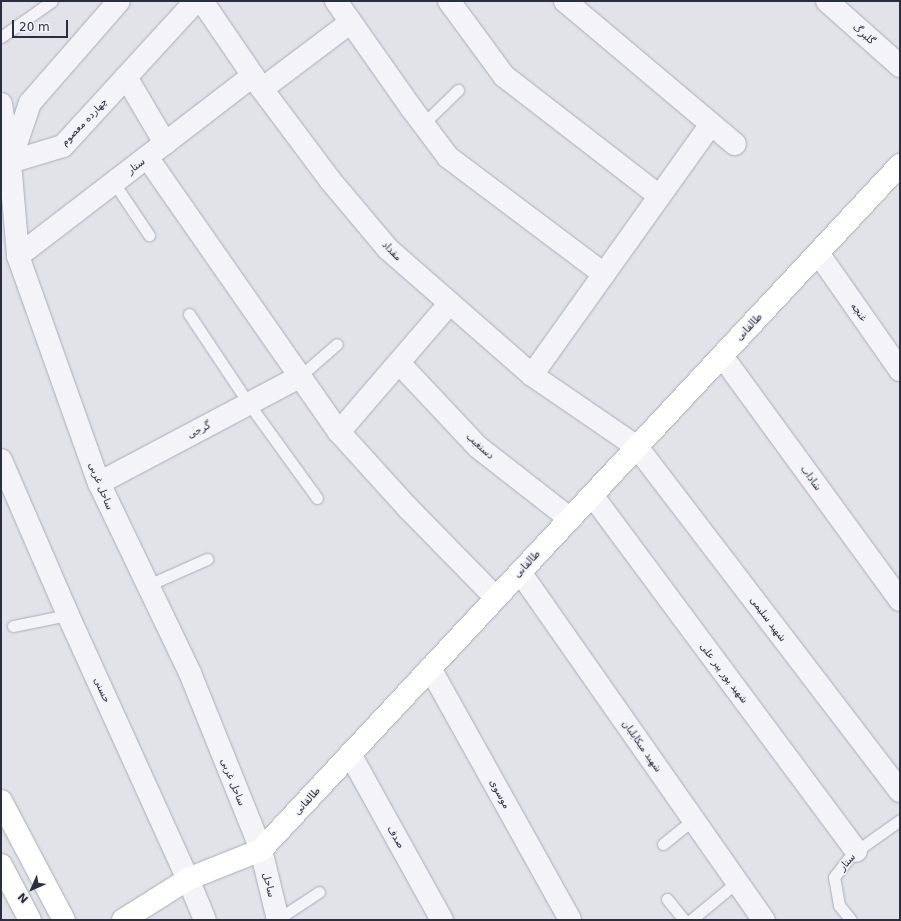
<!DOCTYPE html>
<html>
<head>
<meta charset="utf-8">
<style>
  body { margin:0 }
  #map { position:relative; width:901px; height:921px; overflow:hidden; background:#e1e3e9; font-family:"DejaVu Sans",Vazirmatn,sans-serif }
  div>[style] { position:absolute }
  .roads { filter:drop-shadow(0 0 1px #aaacb6) drop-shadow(0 0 1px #aaacb6) }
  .lane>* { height:11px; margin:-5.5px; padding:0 5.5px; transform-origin:5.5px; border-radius:5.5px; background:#f4f4f8 }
  .street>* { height:22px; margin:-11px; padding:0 11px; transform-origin:11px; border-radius:11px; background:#f4f4f8 }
  .secondary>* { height:22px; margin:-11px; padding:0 11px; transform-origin:11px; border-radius:11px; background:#fff }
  span { translate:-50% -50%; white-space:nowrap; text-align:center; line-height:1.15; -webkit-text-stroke:3px #f1f2f7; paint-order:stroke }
  .street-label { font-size:10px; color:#2b2d40 }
  .frame { position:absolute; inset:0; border:2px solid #2b2d40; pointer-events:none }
  .north { position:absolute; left:12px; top:869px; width:40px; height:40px; -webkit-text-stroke:3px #f1f2f7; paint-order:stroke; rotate:225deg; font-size:11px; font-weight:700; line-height:16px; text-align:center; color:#2b2d40 }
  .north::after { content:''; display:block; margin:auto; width:14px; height:18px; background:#2b2d40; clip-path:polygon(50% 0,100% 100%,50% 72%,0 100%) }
  .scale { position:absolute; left:12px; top:20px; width:56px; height:18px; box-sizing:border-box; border:2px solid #2b2d40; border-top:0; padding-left:5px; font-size:12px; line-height:14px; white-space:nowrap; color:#2b2d40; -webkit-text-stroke:3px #f1f2f7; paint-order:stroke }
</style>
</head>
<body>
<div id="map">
  <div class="roads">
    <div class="lane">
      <i style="left:1px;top:37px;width:62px;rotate:-35.2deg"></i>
      <i style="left:423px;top:124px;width:49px;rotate:-44.2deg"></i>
      <i style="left:114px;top:183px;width:63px;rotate:56.1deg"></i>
      <i style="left:189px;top:314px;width:108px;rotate:56.3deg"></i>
      <i style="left:249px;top:404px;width:116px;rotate:54.1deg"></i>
      <i style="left:299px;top:377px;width:50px;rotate:-41deg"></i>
      <i style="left:146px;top:586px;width:67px;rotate:-23.9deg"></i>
      <i style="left:13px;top:626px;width:56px;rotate:-11.3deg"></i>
      <i style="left:663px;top:844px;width:38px;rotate:-39deg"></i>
      <i style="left:667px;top:899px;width:27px;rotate:51deg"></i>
      <i style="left:278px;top:919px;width:49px;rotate:-33.4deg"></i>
      <i style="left:691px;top:920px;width:60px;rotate:-39.6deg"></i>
      <i style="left:851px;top:920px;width:19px;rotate:-129deg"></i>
      <i style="left:839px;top:905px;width:28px;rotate:-100deg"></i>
      <i style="left:834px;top:877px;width:29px;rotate:-52deg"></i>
      <i style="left:852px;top:854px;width:59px;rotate:-35.3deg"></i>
    </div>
    <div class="street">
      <i style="left:202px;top:1px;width:107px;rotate:55.7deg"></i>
      <i style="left:262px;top:89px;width:114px;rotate:53.2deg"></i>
      <i style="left:330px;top:180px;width:90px;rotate:50deg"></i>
      <i style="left:388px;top:249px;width:191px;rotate:41.2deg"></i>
      <i style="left:532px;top:375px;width:127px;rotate:34.4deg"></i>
      <i style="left:637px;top:447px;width:433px;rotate:52.6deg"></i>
      <i style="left:336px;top:1px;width:132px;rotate:54.9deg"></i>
      <i style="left:412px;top:109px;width:60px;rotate:53.1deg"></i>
      <i style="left:448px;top:157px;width:195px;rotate:36.9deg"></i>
      <i style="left:449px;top:1px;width:93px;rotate:53.7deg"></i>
      <i style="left:504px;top:76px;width:196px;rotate:37.7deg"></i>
      <i style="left:565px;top:1px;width:222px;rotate:40.1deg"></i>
      <i style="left:827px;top:1px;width:98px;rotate:41.7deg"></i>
      <i style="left:126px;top:77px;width:77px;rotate:59.4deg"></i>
      <i style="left:262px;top:89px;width:111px;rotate:-37deg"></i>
      <i style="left:1px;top:104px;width:59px;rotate:81.2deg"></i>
      <i style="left:10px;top:162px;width:94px;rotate:85.1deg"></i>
      <i style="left:18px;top:256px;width:241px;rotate:70.4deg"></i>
      <i style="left:99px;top:483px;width:211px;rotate:64.4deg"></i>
      <i style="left:190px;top:673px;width:191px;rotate:68.1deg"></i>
      <i style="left:261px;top:850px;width:72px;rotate:76.3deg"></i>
      <i style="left:147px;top:157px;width:335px;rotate:55.1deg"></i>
      <i style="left:339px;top:432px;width:101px;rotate:47.8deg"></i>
      <i style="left:407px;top:507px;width:127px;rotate:45.6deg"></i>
      <i style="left:11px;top:159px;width:59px;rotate:-71.3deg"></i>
      <i style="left:30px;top:103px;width:135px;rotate:-48.9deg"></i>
      <i style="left:10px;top:162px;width:55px;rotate:-16.8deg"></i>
      <i style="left:63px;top:146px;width:197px;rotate:-47.5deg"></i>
      <i style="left:818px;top:253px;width:143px;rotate:55deg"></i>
      <i style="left:18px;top:256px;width:296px;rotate:-37.5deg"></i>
      <i style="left:722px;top:356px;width:302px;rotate:53.9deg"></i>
      <i style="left:399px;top:363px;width:115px;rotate:46.8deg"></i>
      <i style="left:478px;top:447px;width:117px;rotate:38deg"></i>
      <i style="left:532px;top:375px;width:308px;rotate:-54.5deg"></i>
      <i style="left:339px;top:432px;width:169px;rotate:-49.3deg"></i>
      <i style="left:1px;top:460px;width:169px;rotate:66.6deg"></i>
      <i style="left:68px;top:615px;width:290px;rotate:65.6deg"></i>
      <i style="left:188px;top:879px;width:44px;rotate:67.5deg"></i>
      <i style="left:99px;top:483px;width:226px;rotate:-27.9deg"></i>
      <i style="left:592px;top:495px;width:443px;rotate:53.4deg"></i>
      <i style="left:520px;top:572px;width:425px;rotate:55deg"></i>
      <i style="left:430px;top:668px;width:288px;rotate:60.9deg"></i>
      <i style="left:350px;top:754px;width:190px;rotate:61deg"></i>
    </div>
    <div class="secondary">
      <i style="left:1px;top:801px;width:135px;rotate:62.1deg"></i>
      <i style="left:1px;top:865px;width:62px;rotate:62.2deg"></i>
      <i style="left:123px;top:920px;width:77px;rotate:-32.2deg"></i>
      <i style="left:188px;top:879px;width:79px;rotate:-21.7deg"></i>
      <i style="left:261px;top:850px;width:937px;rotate:-46.99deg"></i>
    </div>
  </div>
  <div class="street-label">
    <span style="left:864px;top:34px;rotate:42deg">گلبرگ</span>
    <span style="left:84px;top:122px;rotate:-46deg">چهارده معصوم</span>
    <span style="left:136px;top:166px;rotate:-37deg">ستار</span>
    <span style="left:392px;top:251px;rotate:45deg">مقداد</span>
    <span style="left:859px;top:312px;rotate:55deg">غنچه</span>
    <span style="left:749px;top:327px;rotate:-47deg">طالقانی</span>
    <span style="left:199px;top:430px;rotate:-28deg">گرجی</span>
    <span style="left:480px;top:446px;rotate:42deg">دستغیب</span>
    <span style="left:811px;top:478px;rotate:54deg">شاداب</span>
    <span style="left:101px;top:486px;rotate:68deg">ساحل غربی</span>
    <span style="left:527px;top:564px;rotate:-47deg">طالقانی</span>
    <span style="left:768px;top:619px;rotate:53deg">شهید سلیمی</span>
    <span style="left:724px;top:673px;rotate:53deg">شهید پور پیر علی</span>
    <span style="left:102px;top:690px;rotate:66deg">حسنی</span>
    <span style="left:642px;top:746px;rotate:55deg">شهید میکایلیان</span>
    <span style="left:233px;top:782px;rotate:68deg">ساحل غربی</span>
    <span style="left:500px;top:794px;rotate:61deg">موسوی</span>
    <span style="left:307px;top:801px;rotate:-47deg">طالقانی</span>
    <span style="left:396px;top:837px;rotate:61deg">صدف</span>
    <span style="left:847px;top:862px;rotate:-48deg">ستار</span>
    <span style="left:269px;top:885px;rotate:76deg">ساحل</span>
  </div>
  <div class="frame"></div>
  <div class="north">N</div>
  <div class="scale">20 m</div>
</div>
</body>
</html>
